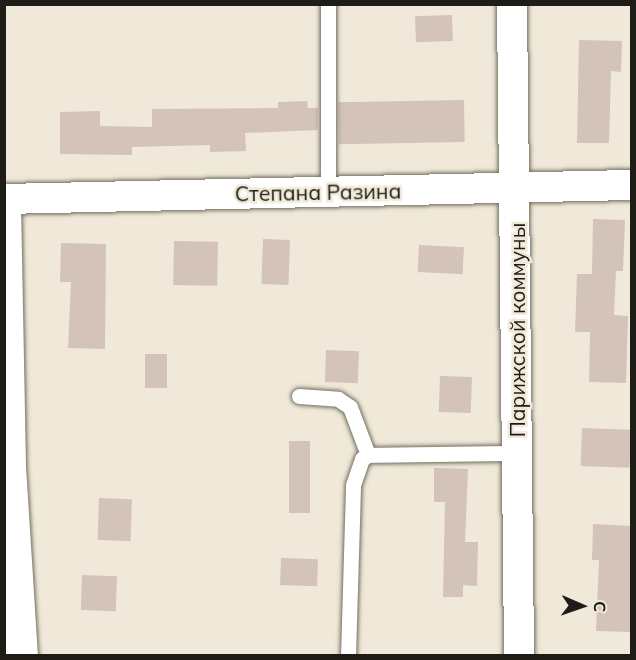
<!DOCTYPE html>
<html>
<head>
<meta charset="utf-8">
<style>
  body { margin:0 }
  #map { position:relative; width:636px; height:660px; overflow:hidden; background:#f0e9d9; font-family:Mulish,sans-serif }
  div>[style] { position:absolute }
  .building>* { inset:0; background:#d3c3ba; transform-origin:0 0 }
  .roads { filter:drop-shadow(0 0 2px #736e60) drop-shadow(0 0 2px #736e60) }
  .lane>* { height:15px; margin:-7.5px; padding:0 7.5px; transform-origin:7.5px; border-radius:7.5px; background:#fff }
  .street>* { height:30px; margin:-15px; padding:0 15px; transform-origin:15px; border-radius:15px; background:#fff }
  .secondary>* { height:33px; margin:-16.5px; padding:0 16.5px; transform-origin:16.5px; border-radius:16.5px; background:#fff }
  span { translate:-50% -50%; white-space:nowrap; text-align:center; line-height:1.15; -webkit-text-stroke:5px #f0e9d9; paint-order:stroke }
  .street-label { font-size:21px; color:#1e1c16 }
  .frame { position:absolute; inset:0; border:6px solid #1e1c16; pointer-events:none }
  .north { position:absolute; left:552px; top:576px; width:60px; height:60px; -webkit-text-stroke:4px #f0e9d9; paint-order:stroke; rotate:92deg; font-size:16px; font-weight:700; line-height:24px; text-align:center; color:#1e1c16 }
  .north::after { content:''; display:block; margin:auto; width:21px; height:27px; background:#1e1c16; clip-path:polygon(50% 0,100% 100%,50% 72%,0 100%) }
</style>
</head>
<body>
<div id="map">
  <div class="building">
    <i style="left:452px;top:15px;width:26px;height:37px;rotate:88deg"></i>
    <i style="clip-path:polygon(579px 40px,622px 41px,621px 72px,611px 71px,609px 143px,577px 143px)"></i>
    <i style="left:464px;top:100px;width:42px;height:126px;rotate:89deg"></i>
    <i style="clip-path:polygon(307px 101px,308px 108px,318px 108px,318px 130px,245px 133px,246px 151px,210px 152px,210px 145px,132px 147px,132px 155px,60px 154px,60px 112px,100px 111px,100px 126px,152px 127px,152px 109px,278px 108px,278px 102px)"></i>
    <i style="clip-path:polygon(593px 219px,625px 220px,623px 271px,616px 271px,614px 315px,628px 316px,626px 383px,589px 382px,590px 332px,575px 332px,577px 274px,592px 274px)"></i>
    <i style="left:263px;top:239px;width:27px;height:45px;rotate:2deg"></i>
    <i style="left:174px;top:241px;width:44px;height:44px;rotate:1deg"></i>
    <i style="clip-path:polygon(61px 243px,106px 244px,105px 349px,68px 348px,71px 282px,60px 282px)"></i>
    <i style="left:419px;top:245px;width:45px;height:27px;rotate:3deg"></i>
    <i style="left:326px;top:350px;width:33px;height:32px;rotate:2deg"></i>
    <i style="left:145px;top:354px;width:22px;height:34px"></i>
    <i style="left:440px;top:376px;width:32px;height:36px;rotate:2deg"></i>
    <i style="left:582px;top:428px;width:49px;height:38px;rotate:2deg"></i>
    <i style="left:289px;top:441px;width:21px;height:72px"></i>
    <i style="clip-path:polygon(434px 468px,468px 469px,465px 542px,478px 542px,477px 586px,463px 585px,463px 597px,443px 597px,445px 502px,434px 502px)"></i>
    <i style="left:99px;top:498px;width:33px;height:42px;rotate:2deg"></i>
    <i style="clip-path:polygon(593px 524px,632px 526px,632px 632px,596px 631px,599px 560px,592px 560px)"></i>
    <i style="left:281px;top:558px;width:37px;height:27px;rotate:2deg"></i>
    <i style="left:82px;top:575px;width:35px;height:35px;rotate:2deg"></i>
  </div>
  <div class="roads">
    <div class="lane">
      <i style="left:328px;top:192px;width:188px;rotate:-90deg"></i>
      <i style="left:299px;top:396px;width:39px;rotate:4deg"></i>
      <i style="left:338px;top:399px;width:14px;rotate:34deg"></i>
      <i style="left:350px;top:407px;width:51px;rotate:69.4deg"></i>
      <i style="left:348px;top:656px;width:171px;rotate:-88.3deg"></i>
      <i style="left:353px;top:485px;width:28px;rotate:-71deg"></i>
      <i style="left:362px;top:459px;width:7px;rotate:-34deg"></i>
      <i style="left:368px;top:455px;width:150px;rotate:-0.8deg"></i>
    </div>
    <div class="street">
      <i style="left:512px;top:4px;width:652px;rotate:89.38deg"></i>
      <i style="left:4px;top:199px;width:628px;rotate:-1.28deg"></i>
    </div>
    <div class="secondary">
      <i style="left:4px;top:204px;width:262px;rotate:88.9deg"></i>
      <i style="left:9px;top:466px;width:190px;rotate:86.4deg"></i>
    </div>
  </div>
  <div class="street-label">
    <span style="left:318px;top:192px;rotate:-1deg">Степана Разина</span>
    <span style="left:517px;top:330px;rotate:-90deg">Парижской коммуны</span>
  </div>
  <div class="frame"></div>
  <div class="north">С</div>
</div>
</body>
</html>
